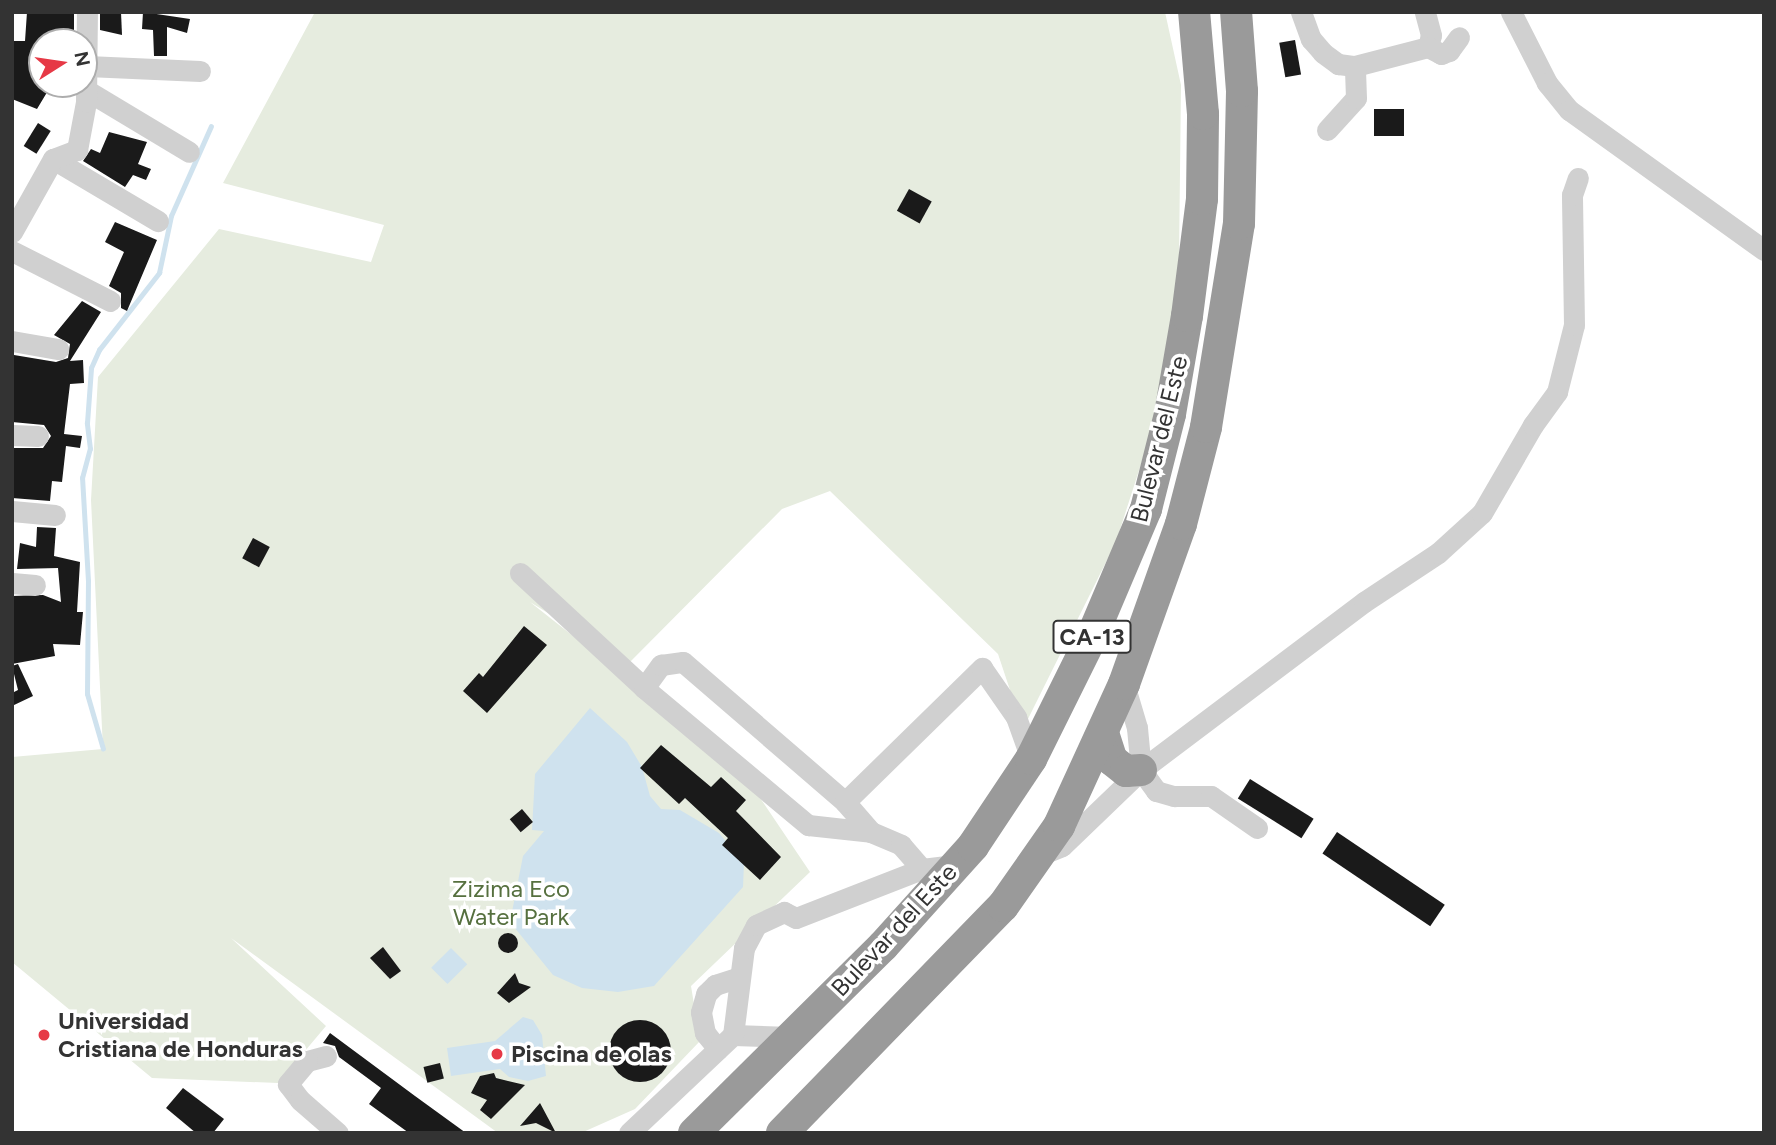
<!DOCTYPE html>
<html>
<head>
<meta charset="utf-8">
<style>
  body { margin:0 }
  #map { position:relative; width:1776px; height:1145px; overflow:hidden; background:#fff; font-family:Figtree,sans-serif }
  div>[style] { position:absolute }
  .green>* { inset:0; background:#e6ecdf }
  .water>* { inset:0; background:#cfe2ee; transform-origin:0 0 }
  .stream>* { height:4.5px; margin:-2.25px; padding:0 2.25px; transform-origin:2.25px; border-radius:2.25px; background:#cfe2ee }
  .building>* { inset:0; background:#1a1a1a; transform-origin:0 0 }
  .round { border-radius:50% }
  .minor>* { height:21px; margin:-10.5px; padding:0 10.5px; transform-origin:10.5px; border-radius:10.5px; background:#d0d0d0 }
  .highway>* { height:32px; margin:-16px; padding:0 16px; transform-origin:16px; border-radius:16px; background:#9a9a9a }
  .dots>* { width:19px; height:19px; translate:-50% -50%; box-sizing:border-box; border:4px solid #fff; border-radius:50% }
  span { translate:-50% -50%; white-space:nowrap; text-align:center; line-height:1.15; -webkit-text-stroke:7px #fff; paint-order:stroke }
  .shield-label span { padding:2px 5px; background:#fff; border:2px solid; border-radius:5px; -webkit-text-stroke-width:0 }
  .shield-label { font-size:23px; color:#333; font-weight:700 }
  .street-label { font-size:24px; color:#333 }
  .park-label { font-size:24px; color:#56703f }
  .poi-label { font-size:24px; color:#333; font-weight:700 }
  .left { translate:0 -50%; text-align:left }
  .frame { position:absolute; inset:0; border:14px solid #333; pointer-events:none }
  .north { position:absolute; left:28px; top:28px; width:70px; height:70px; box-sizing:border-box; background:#fff; border:2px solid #adadad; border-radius:50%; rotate:78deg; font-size:19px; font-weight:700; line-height:28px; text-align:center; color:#333 }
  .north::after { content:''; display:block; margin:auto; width:24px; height:32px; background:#e63946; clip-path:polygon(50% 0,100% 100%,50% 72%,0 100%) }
</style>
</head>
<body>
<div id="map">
  <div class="green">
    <i style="clip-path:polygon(315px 12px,1165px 12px,1181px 85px,1178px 349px,1116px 542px,1023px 729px,998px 654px,830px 491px,782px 509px,629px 663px,530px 602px,740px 768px,810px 872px,691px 986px,700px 1041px,635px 1109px,581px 1133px,498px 1133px,231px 938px,326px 1026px,278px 1083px,152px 1078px,12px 962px,12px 757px,103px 749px,91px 500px,98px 377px,219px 229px,371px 262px,384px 225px,223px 183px)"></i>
  </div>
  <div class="water">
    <i style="clip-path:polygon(590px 708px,627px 742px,642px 767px,650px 796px,661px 809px,680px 810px,719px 833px,744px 863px,743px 887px,654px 986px,618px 992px,582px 988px,553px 975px,510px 922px,523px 856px,544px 831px,532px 830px,535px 774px)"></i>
    <i style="left:451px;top:948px;width:23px;height:28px;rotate:45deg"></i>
    <i style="clip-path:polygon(523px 1017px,533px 1020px,542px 1035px,546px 1076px,528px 1081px,509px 1077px,500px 1069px,451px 1076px,447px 1048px,495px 1041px)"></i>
  </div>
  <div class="stream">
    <i style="left:103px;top:749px;width:57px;rotate:-106.2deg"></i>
    <i style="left:87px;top:694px;width:113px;rotate:-89.5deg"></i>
    <i style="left:88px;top:581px;width:103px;rotate:-93.3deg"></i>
    <i style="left:82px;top:478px;width:30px;rotate:-75deg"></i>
    <i style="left:90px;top:449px;width:26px;rotate:-97deg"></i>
    <i style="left:87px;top:423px;width:55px;rotate:-85.8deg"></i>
    <i style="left:91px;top:368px;width:20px;rotate:-66deg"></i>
    <i style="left:99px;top:350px;width:98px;rotate:-52.1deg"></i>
    <i style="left:159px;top:273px;width:58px;rotate:-78.1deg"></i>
    <i style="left:171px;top:216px;width:98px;rotate:-66deg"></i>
  </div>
  <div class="building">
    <i style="clip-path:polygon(27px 12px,74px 12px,74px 42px,42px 42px,42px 84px,52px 84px,37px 109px,12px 99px,12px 41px,25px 41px)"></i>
    <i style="clip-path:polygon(100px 12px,121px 12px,122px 35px,100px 30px)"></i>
    <i style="clip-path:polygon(143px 12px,190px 19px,187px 33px,167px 27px,167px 56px,154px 56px,153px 30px,142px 29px)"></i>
    <i style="left:1295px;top:40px;width:35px;height:16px;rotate:80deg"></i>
    <i style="left:1374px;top:109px;width:30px;height:27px"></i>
    <i style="left:38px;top:123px;width:15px;height:27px;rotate:32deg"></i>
    <i style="clip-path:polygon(109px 132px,147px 142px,138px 164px,151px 169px,146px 180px,133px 175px,125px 187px,83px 161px,91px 149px,100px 153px)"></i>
    <i style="left:909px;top:189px;width:26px;height:25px;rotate:29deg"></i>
    <i style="clip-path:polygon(115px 222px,157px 240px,127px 311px,121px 308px,121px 293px,109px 286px,124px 252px,105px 242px)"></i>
    <i style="clip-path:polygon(82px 301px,101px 312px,70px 361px,83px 360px,84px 383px,70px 384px,64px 434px,82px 436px,80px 448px,66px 446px,62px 482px,52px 481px,50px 501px,12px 498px,12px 448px,43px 448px,51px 436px,44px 425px,12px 422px,14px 355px,56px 362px,68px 358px,70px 344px,54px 335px)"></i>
    <i style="clip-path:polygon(37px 527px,56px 528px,54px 556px,80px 562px,77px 612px,83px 612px,80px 645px,53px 644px,55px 656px,12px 664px,12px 596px,43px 595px,61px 602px,58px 568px,17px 569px,20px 543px,36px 547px)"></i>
    <i style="left:253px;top:538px;width:19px;height:23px;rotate:28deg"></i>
    <i style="clip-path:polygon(524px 626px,547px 645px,487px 713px,463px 691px,479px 673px,483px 677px)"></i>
    <i style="clip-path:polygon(18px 664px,33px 696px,12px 706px,12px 693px,18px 690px,12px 666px)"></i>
    <i style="clip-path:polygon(661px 745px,711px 787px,721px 777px,746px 800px,736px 811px,781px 857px,760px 880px,722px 845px,728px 838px,685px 798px,679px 804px,640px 768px)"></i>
    <i style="left:1250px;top:779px;width:75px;height:23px;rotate:32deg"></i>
    <i style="left:522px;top:809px;width:17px;height:16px;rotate:50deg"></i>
    <i style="left:1337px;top:832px;width:130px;height:26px;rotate:34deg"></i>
    <i class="round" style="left:498px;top:933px;width:20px;height:20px"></i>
    <i style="clip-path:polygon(383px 947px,401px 971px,390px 979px,370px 958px)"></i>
    <i style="clip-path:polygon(515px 973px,519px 983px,531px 987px,509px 1003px,497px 993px)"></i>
    <i class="round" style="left:609px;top:1020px;width:62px;height:62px"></i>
    <i style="clip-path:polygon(330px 1033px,415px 1096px,466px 1133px,409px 1133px,369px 1104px,381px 1088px,339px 1057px,335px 1046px,323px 1043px)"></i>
    <i style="left:440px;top:1063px;width:16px;height:17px;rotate:76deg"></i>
    <i style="clip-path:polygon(494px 1073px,496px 1078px,525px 1085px,491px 1119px,480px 1110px,487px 1100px,471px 1093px,480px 1076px)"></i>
    <i style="clip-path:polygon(183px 1088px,224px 1119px,213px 1133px,196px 1133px,166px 1108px)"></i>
    <i style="clip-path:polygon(540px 1103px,556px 1133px,536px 1123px,520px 1126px)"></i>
  </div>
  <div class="minor">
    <i style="left:1301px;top:12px;width:29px;rotate:70deg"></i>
    <i style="left:1311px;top:39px;width:18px;rotate:49deg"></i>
    <i style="left:1323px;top:53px;width:19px;rotate:36deg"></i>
    <i style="left:1338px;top:64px;width:17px;rotate:7deg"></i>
    <i style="left:1355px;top:66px;width:75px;rotate:-14.6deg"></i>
    <i style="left:1428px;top:47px;width:12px;rotate:-76deg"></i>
    <i style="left:1431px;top:35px;width:24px;rotate:-105deg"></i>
    <i style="left:1511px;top:12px;width:80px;rotate:63.1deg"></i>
    <i style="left:1547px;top:83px;width:35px;rotate:51deg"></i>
    <i style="left:1569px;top:110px;width:240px;rotate:35.7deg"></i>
    <i style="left:1428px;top:47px;width:15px;rotate:28deg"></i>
    <i style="left:1441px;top:54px;width:9px;rotate:-21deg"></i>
    <i style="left:1449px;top:51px;width:17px;rotate:-54deg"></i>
    <i style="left:87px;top:66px;width:113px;rotate:2.5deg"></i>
    <i style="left:86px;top:90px;width:120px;rotate:31deg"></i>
    <i style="left:1327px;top:130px;width:43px;rotate:-47.8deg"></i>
    <i style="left:1356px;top:98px;width:32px;rotate:-92deg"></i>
    <i style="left:53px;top:159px;width:122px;rotate:30.6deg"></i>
    <i style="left:12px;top:232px;width:84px;rotate:-60.7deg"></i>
    <i style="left:53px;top:159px;width:26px;rotate:-21deg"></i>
    <i style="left:77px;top:150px;width:49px;rotate:-79.4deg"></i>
    <i style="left:86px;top:102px;width:90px;rotate:-89.4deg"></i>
    <i style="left:12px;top:251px;width:110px;rotate:27deg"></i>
    <i style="left:12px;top:341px;width:47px;rotate:9.9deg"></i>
    <i style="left:12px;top:435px;width:26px;rotate:2deg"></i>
    <i style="left:12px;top:511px;width:43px;rotate:5.3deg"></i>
    <i style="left:520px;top:573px;width:169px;rotate:42.8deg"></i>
    <i style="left:644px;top:688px;width:214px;rotate:39.9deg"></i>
    <i style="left:808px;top:825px;width:63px;rotate:6.3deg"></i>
    <i style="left:871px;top:832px;width:33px;rotate:23deg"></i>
    <i style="left:901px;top:845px;width:32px;rotate:49deg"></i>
    <i style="left:922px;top:869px;width:35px;rotate:-7deg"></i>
    <i style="left:12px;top:583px;width:23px;rotate:5deg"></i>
    <i style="left:1124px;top:684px;width:46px;rotate:73.5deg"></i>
    <i style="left:1137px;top:728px;width:42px;rotate:84.6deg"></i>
    <i style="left:1141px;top:770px;width:26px;rotate:54deg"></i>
    <i style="left:1156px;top:791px;width:19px;rotate:16deg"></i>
    <i style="left:1174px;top:796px;width:37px"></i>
    <i style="left:1211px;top:796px;width:56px;rotate:34.8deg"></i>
    <i style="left:644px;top:688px;width:29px;rotate:-54deg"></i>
    <i style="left:661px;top:665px;width:22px;rotate:-8deg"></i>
    <i style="left:683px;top:662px;width:214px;rotate:40.8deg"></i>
    <i style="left:845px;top:802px;width:40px;rotate:49deg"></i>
    <i style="left:845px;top:802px;width:192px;rotate:-44.4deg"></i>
    <i style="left:982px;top:668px;width:60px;rotate:55.2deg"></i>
    <i style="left:1016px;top:717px;width:45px;rotate:70.3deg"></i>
    <i style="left:1045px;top:853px;width:18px;rotate:-22deg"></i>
    <i style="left:1062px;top:846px;width:110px;rotate:-43.9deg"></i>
    <i style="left:1141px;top:770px;width:279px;rotate:-37deg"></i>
    <i style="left:1364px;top:602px;width:89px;rotate:-33.5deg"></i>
    <i style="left:1438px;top:553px;width:59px;rotate:-42.3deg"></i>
    <i style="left:1482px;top:513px;width:102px;rotate:-59.9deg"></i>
    <i style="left:1533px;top:425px;width:41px;rotate:-54deg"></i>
    <i style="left:1557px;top:392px;width:69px;rotate:-75.8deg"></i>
    <i style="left:1574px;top:325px;width:130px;rotate:-90.9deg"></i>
    <i style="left:1572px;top:195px;width:18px;rotate:-71deg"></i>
    <i style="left:733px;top:1035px;width:57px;rotate:2deg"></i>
    <i style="left:718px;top:1049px;width:21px;rotate:-129deg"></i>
    <i style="left:705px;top:1033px;width:21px;rotate:-101deg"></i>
    <i style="left:701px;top:1012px;width:19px;rotate:-74deg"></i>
    <i style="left:706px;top:994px;width:13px;rotate:-45deg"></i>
    <i style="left:715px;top:985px;width:26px;rotate:-18deg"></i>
    <i style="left:326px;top:1056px;width:20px;rotate:165deg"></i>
    <i style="left:307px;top:1061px;width:30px;rotate:130deg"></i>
    <i style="left:288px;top:1084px;width:20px;rotate:53deg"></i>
    <i style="left:300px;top:1100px;width:50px;rotate:41deg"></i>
    <i style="left:629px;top:1133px;width:143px;rotate:-43.3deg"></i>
    <i style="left:733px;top:1035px;width:88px;rotate:-82.8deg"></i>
    <i style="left:744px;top:948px;width:26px;rotate:-62deg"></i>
    <i style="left:756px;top:925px;width:31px;rotate:-25deg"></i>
    <i style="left:784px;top:912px;width:13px;rotate:27deg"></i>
    <i style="left:796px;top:918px;width:135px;rotate:-21.3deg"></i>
  </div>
  <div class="highway">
    <i style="left:1103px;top:733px;width:28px;rotate:72deg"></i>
    <i style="left:1112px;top:760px;width:18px;rotate:38deg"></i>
    <i style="left:1126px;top:771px;width:15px;rotate:-4deg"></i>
    <i style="left:694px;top:1133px;width:266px;rotate:-44.7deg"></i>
    <i style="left:883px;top:946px;width:135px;rotate:-48deg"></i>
    <i style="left:973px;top:846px;width:105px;rotate:-56.3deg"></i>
    <i style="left:1031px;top:759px;width:140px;rotate:-63.6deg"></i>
    <i style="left:1093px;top:634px;width:136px;rotate:-67deg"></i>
    <i style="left:1146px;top:509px;width:98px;rotate:-75.8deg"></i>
    <i style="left:1170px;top:414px;width:99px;rotate:-80.2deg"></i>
    <i style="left:1187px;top:316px;width:118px;rotate:-82.7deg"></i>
    <i style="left:1202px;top:199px;width:85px;rotate:-89.3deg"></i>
    <i style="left:1203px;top:114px;width:102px;rotate:-95deg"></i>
    <i style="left:782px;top:1133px;width:317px;rotate:-45.8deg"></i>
    <i style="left:1003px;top:906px;width:98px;rotate:-55deg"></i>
    <i style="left:1059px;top:826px;width:156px;rotate:-65.4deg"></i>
    <i style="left:1124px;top:684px;width:170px;rotate:-70.4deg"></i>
    <i style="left:1181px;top:524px;width:100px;rotate:-75.5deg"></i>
    <i style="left:1206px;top:427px;width:206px;rotate:-80.8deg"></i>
    <i style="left:1239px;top:224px;width:133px;rotate:-88.7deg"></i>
    <i style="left:1242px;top:91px;width:79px;rotate:-94.3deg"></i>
  </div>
  <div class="dots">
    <i style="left:44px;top:1035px;background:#e63946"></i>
    <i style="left:497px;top:1054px;background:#e63946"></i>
  </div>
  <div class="shield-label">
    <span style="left:1092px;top:637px">CA-13</span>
  </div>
  <div class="street-label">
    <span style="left:1159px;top:439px;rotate:-76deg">Bulevar del Este</span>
    <span style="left:894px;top:930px;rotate:-47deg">Bulevar del Este</span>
  </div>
  <div class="park-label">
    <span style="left:511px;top:903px">Zizima Eco<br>Water Park</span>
  </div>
  <div class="poi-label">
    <span class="left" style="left:58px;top:1035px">Universidad<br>Cristiana de Honduras</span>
    <span class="left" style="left:511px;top:1054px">Piscina de olas</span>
  </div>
  <div class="frame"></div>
  <div class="north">N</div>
</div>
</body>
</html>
